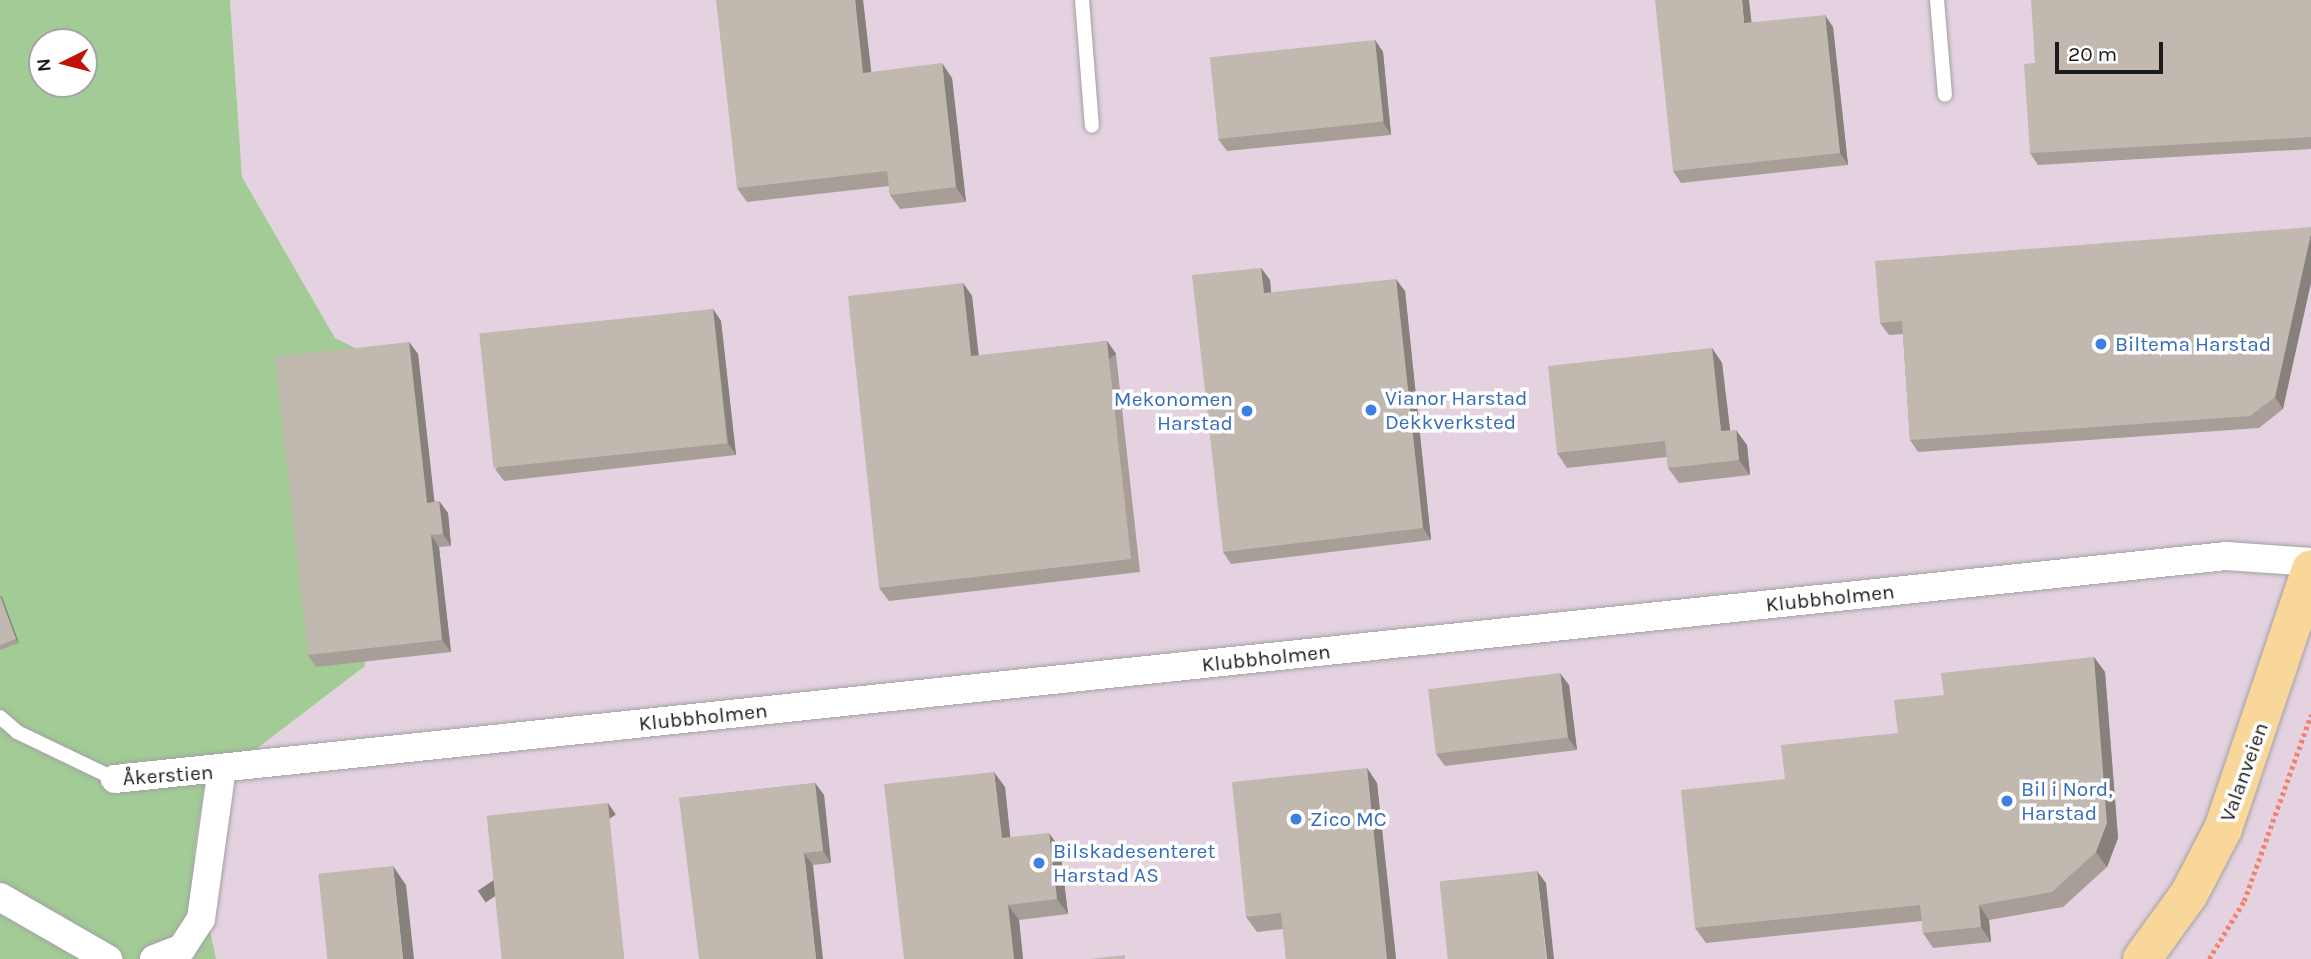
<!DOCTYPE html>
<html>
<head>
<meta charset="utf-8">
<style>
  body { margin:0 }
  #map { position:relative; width:2311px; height:959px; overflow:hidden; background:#ece9e0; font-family:Karla,sans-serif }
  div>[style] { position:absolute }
  .industrial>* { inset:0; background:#e5d2e1 }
  .forest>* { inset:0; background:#a2cb96 }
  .path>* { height:4.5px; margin-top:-2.25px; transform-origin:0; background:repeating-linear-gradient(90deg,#f68068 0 3.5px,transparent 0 7px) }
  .roads { filter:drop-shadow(0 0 2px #a2a2a2) drop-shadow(0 0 2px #a2a2a2) }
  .service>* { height:14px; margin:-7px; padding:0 7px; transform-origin:7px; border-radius:7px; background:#fff }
  .minor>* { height:28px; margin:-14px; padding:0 14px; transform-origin:14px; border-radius:14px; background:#fff }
  .primary>* { height:38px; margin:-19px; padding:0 19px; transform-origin:19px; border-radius:19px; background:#f9d699 }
  .wall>* { inset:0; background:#a69e97 }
  .shaded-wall>* { inset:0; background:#87817b; transform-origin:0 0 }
  .building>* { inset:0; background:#c1b8b0; transform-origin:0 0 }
  .dots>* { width:19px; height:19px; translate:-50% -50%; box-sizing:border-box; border:4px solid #fff; border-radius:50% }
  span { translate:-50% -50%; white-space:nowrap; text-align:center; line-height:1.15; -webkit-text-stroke:7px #fff; paint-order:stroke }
  .shop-label { font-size:21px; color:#366cbe }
  .left { translate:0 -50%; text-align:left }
  .right { translate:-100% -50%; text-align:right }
  .street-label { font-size:21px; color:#1b1b1b }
  .north { position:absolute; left:28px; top:28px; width:70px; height:70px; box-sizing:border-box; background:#fff; border:2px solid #a4a4a4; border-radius:50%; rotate:264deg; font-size:19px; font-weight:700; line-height:28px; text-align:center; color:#1b1b1b }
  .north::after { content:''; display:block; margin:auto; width:24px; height:32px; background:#c11205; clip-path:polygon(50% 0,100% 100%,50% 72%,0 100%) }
  .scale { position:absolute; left:2055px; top:42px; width:108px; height:32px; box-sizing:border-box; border:4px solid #1b1b1b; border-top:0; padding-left:9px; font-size:21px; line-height:24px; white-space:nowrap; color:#1b1b1b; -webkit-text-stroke:5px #fff; paint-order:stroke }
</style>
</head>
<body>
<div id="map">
  <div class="industrial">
    <i style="clip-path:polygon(230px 0,2311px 0,2311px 959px,216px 959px,194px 854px,204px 789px,365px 666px,335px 338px,242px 177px)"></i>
  </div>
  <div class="forest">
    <i style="clip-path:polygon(evenodd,0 0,230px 0,242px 177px,335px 338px,361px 351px,365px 666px,204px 789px,194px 854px,216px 959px,0 959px,0 0,42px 42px,84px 42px,84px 84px,42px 84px,42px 42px)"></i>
  </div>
  <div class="path">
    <i style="left:2209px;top:959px;width:68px;rotate:-58.9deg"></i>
    <i style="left:2244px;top:901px;width:198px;rotate:-70.2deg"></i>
  </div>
  <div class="roads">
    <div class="service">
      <i style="left:1082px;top:0;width:126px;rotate:85.5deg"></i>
      <i style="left:1937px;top:0;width:95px;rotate:85.2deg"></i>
      <i style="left:0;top:717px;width:23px;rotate:41deg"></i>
      <i style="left:17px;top:732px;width:109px;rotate:25.6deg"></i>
    </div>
    <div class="minor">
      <i style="left:115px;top:779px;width:2123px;rotate:-6.03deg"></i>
      <i style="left:2226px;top:556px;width:85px;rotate:4deg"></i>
      <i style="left:0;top:897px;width:125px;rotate:29.9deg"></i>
      <i style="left:154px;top:959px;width:30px;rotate:-21deg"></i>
      <i style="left:182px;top:948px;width:35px;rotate:-57deg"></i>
      <i style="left:201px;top:919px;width:152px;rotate:-82.1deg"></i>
    </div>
    <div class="primary">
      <i style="left:2142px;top:959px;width:80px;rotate:-54.1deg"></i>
      <i style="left:2189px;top:894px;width:73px;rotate:-62.4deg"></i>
      <i style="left:2223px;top:829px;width:274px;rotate:-71.3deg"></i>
    </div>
  </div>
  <div class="wall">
    <i style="clip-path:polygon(863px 0,871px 72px,952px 78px,966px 202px,900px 209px,890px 195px,889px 186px,747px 202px,737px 188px)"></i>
    <i style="clip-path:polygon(2311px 0,2311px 149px,2038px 165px,2030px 153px,2035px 63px)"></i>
    <i style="clip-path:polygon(1751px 22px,1833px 27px,1848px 165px,1681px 183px,1673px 171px)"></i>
    <i style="clip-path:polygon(1375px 40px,1383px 52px,1391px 135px,1227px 151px,1218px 139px)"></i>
    <i style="clip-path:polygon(2311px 227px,2283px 409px,2259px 428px,1918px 452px,1910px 440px,1903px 334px,1889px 335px,1880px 323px)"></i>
    <i style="clip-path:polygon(1261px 268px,1270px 280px,1271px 293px,1405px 291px,1431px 540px,1231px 564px,1223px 552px)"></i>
    <i style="clip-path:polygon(963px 283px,972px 296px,979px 356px,1107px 341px,1116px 354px,1140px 572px,889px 601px,879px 588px)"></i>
    <i style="clip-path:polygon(713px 309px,721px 321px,736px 455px,504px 481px,495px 469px)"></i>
    <i style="clip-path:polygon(409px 342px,418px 354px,434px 502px,439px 501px,448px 513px,451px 546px,439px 547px,451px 652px,316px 667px,308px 655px)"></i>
    <i style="clip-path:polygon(1712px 348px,1722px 363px,1730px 430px,1747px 445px,1750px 475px,1679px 483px,1668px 468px,1667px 457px,1567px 468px,1557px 453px)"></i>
    <i style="clip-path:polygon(0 595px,19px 643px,0 650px)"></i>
    <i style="clip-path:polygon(2105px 672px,2118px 838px,2107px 867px,2063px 907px,1989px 920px,1991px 942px,1933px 948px,1923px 933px,1922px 921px,1706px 943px,1695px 928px,1785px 779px,1898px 733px,1944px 695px)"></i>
    <i style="clip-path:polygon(1569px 685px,1577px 750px,1445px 766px,1436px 754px)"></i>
    <i style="clip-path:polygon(1367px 768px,1377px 783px,1396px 959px,1286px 959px,1283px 929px,1257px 932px,1246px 917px)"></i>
    <i style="clip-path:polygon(815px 783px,824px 795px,831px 863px,813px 865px,679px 798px)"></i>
    <i style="clip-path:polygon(1005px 787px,1010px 837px,1060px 848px,1068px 914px,1019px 920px,1023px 959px,904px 959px)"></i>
  </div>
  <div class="shaded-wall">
    <i style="clip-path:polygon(855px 0,863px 0,873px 87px,863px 73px)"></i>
    <i style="clip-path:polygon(1742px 0,1749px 0,1753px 35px,1744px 23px)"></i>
    <i style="clip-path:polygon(1825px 15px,1833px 27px,1848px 165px,1840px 153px)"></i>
    <i style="clip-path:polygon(1375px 40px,1383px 52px,1391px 135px,1383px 122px)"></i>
    <i style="clip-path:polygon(942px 63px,952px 78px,966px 202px,956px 187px)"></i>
    <i style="clip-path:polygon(2311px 233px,2311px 283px,2283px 409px,2275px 397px)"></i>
    <i style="clip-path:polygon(1261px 268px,1270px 280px,1272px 305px,1264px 293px)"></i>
    <i style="clip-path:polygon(1396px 279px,1405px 291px,1431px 540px,1423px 528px)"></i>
    <i style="clip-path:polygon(963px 283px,972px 296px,980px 370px,971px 356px)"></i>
    <i style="clip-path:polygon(713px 309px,721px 321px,736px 455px,728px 443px)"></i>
    <i style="left:1107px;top:341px;width:16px;height:219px;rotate:55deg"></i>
    <i style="clip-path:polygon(409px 342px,418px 354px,436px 515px,427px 503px)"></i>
    <i style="clip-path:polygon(1712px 348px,1722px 363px,1732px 446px,1721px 431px)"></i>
    <i style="clip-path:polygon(1736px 430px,1747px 445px,1750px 475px,1739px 460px)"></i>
    <i style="clip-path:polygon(439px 501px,448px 513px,451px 546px,443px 534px)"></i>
    <i style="clip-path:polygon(431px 535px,439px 547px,451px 652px,442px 640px)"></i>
    <i style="clip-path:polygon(0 595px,2px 597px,19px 643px,16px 639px)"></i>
    <i style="clip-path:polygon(2094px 657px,2105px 672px,2118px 838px,2107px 867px,2096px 852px)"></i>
    <i style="clip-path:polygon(1560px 673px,1569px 685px,1577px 750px,1568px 738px)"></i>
    <i style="clip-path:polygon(1367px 768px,1377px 783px,1396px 959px,1387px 959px)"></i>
    <i style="clip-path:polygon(994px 772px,1005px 787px,1012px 853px,1002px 838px)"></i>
    <i style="clip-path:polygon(815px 783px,824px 795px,831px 863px,823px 851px)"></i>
    <i style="left:608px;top:803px;width:14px;height:157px;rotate:56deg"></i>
    <i style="clip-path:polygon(1049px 833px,1060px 848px,1068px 914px,1057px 899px)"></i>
    <i style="clip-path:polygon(804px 853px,813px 865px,823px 959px,816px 959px)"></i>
    <i style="clip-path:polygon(393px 866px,406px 885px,414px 959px,403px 959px)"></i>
    <i style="clip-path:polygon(1537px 871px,1546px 883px,1554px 959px,1547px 959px)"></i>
    <i style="clip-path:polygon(1008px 905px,1019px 920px,1023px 959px,1014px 959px)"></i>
    <i style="clip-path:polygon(1979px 905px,1989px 920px,1991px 942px,1981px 927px)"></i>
  </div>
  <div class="building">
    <i style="clip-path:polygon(716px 0,855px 0,863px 73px,942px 63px,956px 187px,890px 195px,887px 171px,737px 188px)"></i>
    <i style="clip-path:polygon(1655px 0,1742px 0,1744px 23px,1825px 15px,1840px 153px,1673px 171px)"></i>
    <i style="clip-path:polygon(2031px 0,2311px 0,2311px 137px,2030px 153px,2024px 64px,2035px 63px)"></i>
    <i style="left:1375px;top:40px;width:82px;height:166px;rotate:84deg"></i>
    <i style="clip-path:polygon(2311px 227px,2311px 233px,2275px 397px,2250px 416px,1910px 440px,1902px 321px,1880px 323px,1875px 261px)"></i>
    <i style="clip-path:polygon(1261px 268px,1264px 293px,1396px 279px,1423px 528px,1223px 552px,1192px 275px)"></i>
    <i style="clip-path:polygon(963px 283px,971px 356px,1107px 341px,1131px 559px,879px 588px,848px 296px)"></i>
    <i style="left:713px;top:309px;width:135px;height:235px;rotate:84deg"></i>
    <i style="clip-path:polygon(409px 342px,427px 503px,439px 501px,443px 534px,431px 535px,442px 640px,308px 655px,275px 357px)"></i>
    <i style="clip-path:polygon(1712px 348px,1721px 431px,1736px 430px,1739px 460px,1668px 468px,1665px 441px,1557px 453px,1548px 366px)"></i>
    <i style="clip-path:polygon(0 596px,16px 639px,0 645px)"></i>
    <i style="clip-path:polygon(2094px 657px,2107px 823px,2096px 852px,2052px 892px,1979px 905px,1981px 927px,1923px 933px,1920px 905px,1695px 928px,1681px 790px,1785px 779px,1781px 745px,1898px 733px,1894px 700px,1944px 695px,1941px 673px)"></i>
    <i style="left:1560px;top:673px;width:65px;height:133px;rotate:83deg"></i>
    <i style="clip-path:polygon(1367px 768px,1387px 959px,1286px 959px,1281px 913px,1246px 917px,1232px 782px)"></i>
    <i style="clip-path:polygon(994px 772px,1002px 838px,1049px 833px,1057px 899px,1008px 905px,1014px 959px,904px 959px,884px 784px)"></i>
    <i style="clip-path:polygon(815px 783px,823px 851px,804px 853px,816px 959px,699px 959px,679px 798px)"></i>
    <i style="left:608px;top:803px;width:157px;height:122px;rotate:84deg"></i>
    <i style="left:393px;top:866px;width:94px;height:75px;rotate:84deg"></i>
    <i style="left:1537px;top:871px;width:89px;height:98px;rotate:84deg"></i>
    <i style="clip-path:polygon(1125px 955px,1125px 959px,1090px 959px)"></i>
  </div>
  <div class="dots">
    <i style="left:2101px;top:344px;background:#3f7fe0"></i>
    <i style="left:1371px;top:410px;background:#3f7fe0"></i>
    <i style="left:1247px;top:411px;background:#3f7fe0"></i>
    <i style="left:2007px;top:801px;background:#3f7fe0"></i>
    <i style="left:1296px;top:819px;background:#3f7fe0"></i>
    <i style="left:1039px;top:863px;background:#3f7fe0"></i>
  </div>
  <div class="shop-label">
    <span class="left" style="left:2115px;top:344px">Biltema Harstad</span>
    <span class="left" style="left:1385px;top:410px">Vianor Harstad<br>Dekkverksted</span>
    <span class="right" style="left:1233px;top:411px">Mekonomen<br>Harstad</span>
    <span class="left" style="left:2021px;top:801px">Bil i Nord,<br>Harstad</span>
    <span class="left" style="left:1310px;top:819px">Zico MC</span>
    <span class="left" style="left:1053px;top:863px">Bilskadesenteret<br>Harstad AS</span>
  </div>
  <div class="street-label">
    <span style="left:1830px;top:598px;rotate:-6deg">Klubbholmen</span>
    <span style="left:1266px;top:658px;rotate:-6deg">Klubbholmen</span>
    <span style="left:703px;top:717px;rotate:-6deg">Klubbholmen</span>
    <span style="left:2244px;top:772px;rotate:-70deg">Valanveien</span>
    <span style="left:168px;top:775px;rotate:-4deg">Åkerstien</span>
  </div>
  <div class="north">N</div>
  <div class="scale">20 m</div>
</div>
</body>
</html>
